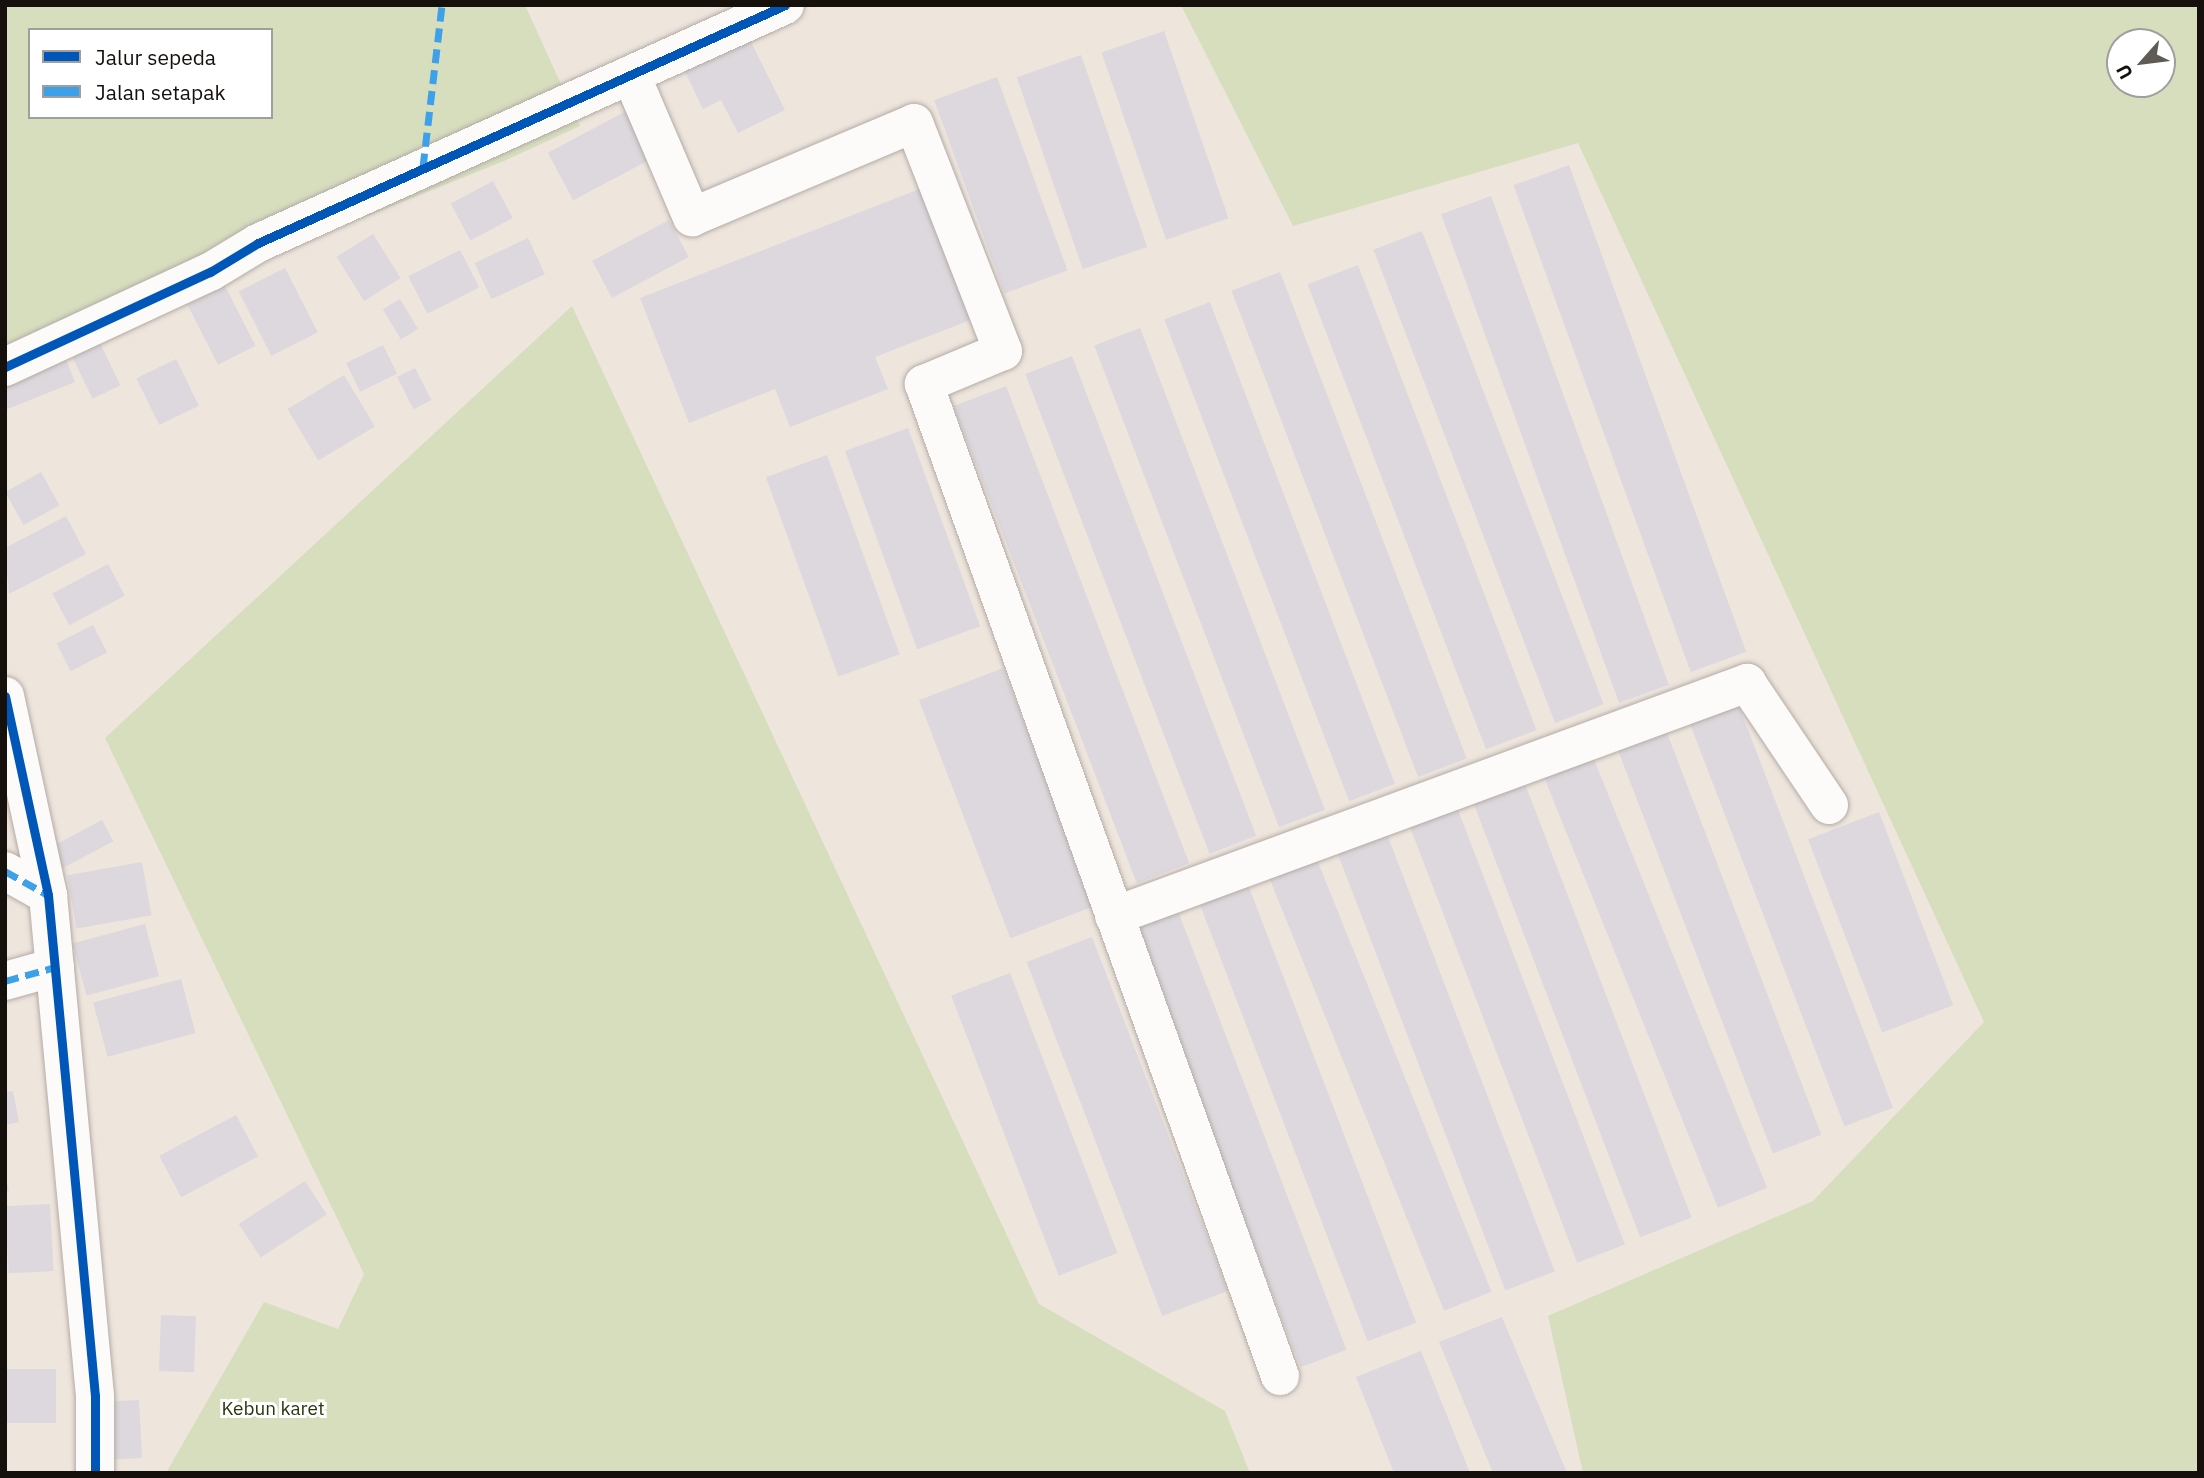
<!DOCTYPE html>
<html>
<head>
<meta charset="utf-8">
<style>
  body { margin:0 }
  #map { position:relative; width:2204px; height:1478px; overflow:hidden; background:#eee5dd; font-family:"IBM Plex Sans",sans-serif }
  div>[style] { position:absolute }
  .green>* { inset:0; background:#d7debe }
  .building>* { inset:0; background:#dcd8dd; transform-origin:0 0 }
  .roads { filter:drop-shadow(0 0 2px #b3aca6) drop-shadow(0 0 2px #b3aca6) }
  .minor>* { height:38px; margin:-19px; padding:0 19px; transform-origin:19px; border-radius:19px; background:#fcfbfa }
  .quiet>* { height:7px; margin-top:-3.5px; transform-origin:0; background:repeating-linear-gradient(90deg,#3da1e9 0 14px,transparent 0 21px) }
  .cycleway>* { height:9px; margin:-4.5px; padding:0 4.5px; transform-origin:4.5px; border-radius:4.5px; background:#0057b8 }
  span { translate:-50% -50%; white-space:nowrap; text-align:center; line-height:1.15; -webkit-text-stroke:6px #fff; paint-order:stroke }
  .park-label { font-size:19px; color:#2a380c }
  .frame { position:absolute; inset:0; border:7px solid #15100c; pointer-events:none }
  .legend { position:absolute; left:28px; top:28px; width:245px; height:91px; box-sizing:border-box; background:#fff; border:2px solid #a19f9e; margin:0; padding:9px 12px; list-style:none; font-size:21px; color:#15100c }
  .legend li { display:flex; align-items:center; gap:14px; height:35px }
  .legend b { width:35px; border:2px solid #a19f9e }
  .north { position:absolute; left:2106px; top:28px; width:70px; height:70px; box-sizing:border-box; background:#fff; border:2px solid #a19f9e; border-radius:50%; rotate:242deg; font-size:19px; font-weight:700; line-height:28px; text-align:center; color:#15100c }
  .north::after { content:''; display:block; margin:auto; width:24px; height:32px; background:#615b55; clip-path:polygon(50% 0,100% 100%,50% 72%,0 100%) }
</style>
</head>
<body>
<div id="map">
  <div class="green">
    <i style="clip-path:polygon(evenodd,5px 5px,525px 5px,580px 126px,504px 161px,5px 362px,5px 5px,30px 30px,271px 30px,271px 117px,30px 117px,30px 30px)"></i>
    <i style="clip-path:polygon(evenodd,1181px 5px,2199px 5px,2199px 1473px,1583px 1473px,1548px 1316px,1813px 1201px,1984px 1022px,1578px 143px,1293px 226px,1181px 5px,2120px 42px,2162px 42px,2162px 84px,2120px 84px,2120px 42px)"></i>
    <i style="clip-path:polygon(572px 306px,1039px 1304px,1225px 1411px,1250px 1473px,166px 1473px,264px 1302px,338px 1329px,364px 1274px,105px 738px)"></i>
  </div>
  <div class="building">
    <i style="left:1164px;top:31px;width:198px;height:66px;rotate:71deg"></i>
    <i style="clip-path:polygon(749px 38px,785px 110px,738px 133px,721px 100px,703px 109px,684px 70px)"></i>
    <i style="left:1081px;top:55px;width:203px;height:68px;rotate:71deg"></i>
    <i style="left:997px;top:77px;width:206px;height:67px;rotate:70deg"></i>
    <i style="left:630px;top:109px;width:54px;height:93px;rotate:62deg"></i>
    <i style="left:1569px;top:165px;width:518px;height:59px;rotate:70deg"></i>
    <i style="left:493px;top:181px;width:42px;height:48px;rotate:62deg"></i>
    <i style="clip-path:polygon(922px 188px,973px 319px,875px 357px,888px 389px,790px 427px,775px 389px,689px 423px,640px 298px)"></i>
    <i style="left:1491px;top:196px;width:520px;height:53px;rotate:70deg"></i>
    <i style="left:669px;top:220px;width:42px;height:87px;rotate:62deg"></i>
    <i style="left:1422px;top:231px;width:507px;height:52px;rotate:69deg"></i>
    <i style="left:373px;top:234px;width:52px;height:43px;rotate:58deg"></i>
    <i style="left:528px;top:238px;width:40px;height:59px;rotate:65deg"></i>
    <i style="left:460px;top:250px;width:42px;height:58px;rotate:63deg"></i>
    <i style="left:1358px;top:265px;width:498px;height:54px;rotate:69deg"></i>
    <i style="left:285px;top:268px;width:72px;height:52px;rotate:63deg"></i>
    <i style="left:1280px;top:272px;width:521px;height:52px;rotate:69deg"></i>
    <i style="left:225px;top:286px;width:67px;height:42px;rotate:63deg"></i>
    <i style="left:400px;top:299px;width:35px;height:20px;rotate:59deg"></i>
    <i style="left:1210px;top:302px;width:516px;height:49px;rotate:69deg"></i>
    <i style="left:1140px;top:328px;width:516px;height:49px;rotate:69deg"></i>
    <i style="left:95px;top:333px;width:58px;height:31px;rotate:64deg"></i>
    <i style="left:383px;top:345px;width:32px;height:41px;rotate:64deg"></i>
    <i style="clip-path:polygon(63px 352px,75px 382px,5px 410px,5px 375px)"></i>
    <i style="left:1072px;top:356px;width:514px;height:50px;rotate:69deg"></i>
    <i style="left:176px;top:359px;width:52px;height:44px;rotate:64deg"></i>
    <i style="left:415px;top:368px;width:36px;height:20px;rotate:63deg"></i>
    <i style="left:344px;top:375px;width:60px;height:66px;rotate:59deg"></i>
    <i style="left:1006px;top:386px;width:511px;height:56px;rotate:69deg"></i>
    <i style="left:908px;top:428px;width:211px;height:67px;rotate:70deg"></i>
    <i style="left:827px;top:455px;width:212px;height:65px;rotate:70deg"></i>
    <i style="left:41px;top:472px;width:38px;height:41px;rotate:61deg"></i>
    <i style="clip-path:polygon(66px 516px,86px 554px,9px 594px,5px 548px)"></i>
    <i style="left:108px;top:564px;width:36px;height:63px;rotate:62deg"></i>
    <i style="left:93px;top:625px;width:31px;height:41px;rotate:63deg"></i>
    <i style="left:1003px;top:668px;width:255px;height:90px;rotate:69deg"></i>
    <i style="left:1735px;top:696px;width:441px;height:52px;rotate:69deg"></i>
    <i style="left:1664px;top:725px;width:439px;height:52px;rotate:69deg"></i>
    <i style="left:1591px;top:752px;width:470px;height:53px;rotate:68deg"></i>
    <i style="left:1522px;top:776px;width:473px;height:55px;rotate:69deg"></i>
    <i style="left:1455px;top:802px;width:474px;height:51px;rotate:69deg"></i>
    <i style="left:1879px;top:812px;width:207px;height:76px;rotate:69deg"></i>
    <i style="left:102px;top:820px;width:24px;height:58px;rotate:62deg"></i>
    <i style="left:1385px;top:829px;width:474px;height:53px;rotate:69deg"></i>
    <i style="left:1315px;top:855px;width:471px;height:51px;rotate:68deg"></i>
    <i style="left:142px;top:862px;width:54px;height:76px;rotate:80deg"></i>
    <i style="left:1247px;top:882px;width:472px;height:52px;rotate:69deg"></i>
    <i style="left:1178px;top:911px;width:470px;height:49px;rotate:69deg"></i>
    <i style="left:145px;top:924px;width:54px;height:75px;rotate:75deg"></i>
    <i style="left:1092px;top:937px;width:379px;height:70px;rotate:69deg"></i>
    <i style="left:1010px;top:973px;width:300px;height:63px;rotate:69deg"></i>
    <i style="left:181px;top:979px;width:56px;height:91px;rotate:75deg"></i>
    <i style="clip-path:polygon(13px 1091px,19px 1122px,5px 1125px,5px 1092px)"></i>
    <i style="left:236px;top:1115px;width:47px;height:87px;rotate:62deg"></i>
    <i style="clip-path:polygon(5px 1175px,9px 1191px,5px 1192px)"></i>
    <i style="left:305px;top:1181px;width:40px;height:79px;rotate:57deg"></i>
    <i style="left:50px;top:1204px;width:67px;height:45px;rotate:87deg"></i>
    <i style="left:161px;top:1315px;width:35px;height:56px;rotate:2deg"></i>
    <i style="clip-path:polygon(1502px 1317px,1567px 1473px,1493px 1473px,1439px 1342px)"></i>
    <i style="clip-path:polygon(1421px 1351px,1470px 1473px,1394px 1473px,1356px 1377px)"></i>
    <i style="left:56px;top:1369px;width:54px;height:51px;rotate:90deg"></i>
    <i style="left:139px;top:1400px;width:58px;height:40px;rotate:87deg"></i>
  </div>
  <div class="roads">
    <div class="minor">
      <i style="left:631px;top:75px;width:155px;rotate:66.8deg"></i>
      <i style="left:692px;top:217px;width:241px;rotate:-22.9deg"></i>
      <i style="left:914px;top:123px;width:245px;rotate:68.7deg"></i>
      <i style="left:1003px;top:351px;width:86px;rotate:157.3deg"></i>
      <i style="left:924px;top:384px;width:1054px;rotate:70.26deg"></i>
      <i style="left:5px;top:367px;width:226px;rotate:-24.9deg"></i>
      <i style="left:210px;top:272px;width:56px;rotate:-31.1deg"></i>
      <i style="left:258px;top:243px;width:578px;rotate:-24.3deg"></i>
      <i style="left:5px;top:696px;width:204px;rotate:77.8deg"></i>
      <i style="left:48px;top:895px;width:503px;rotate:84.64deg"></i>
      <i style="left:95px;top:1396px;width:77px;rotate:90deg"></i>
      <i style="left:5px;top:871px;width:49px;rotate:29.2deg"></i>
      <i style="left:1114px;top:916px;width:675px;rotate:-20.21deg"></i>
      <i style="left:1747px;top:683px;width:147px;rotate:56.1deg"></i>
      <i style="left:5px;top:981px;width:52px;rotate:-15.6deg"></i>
    </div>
  </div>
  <div class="quiet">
    <i style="left:423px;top:167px;width:163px;rotate:-83.3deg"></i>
    <i style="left:5px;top:871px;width:49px;rotate:29.2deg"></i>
    <i style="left:5px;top:981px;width:52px;rotate:-15.6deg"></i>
  </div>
  <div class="cycleway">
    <i style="left:5px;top:367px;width:226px;rotate:-24.9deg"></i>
    <i style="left:210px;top:272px;width:56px;rotate:-31.1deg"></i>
    <i style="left:258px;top:243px;width:578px;rotate:-24.3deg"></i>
    <i style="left:5px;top:696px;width:204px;rotate:77.8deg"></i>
    <i style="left:48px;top:895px;width:503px;rotate:84.64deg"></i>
    <i style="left:95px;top:1396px;width:77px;rotate:90deg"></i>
  </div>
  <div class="park-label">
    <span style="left:273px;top:1409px">Kebun karet</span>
  </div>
  <div class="frame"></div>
  <ul class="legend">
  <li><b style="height:9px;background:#0057b8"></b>Jalur sepeda</li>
  <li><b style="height:9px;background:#3da1e9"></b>Jalan setapak</li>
  </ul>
  <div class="north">U</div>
</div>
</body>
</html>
